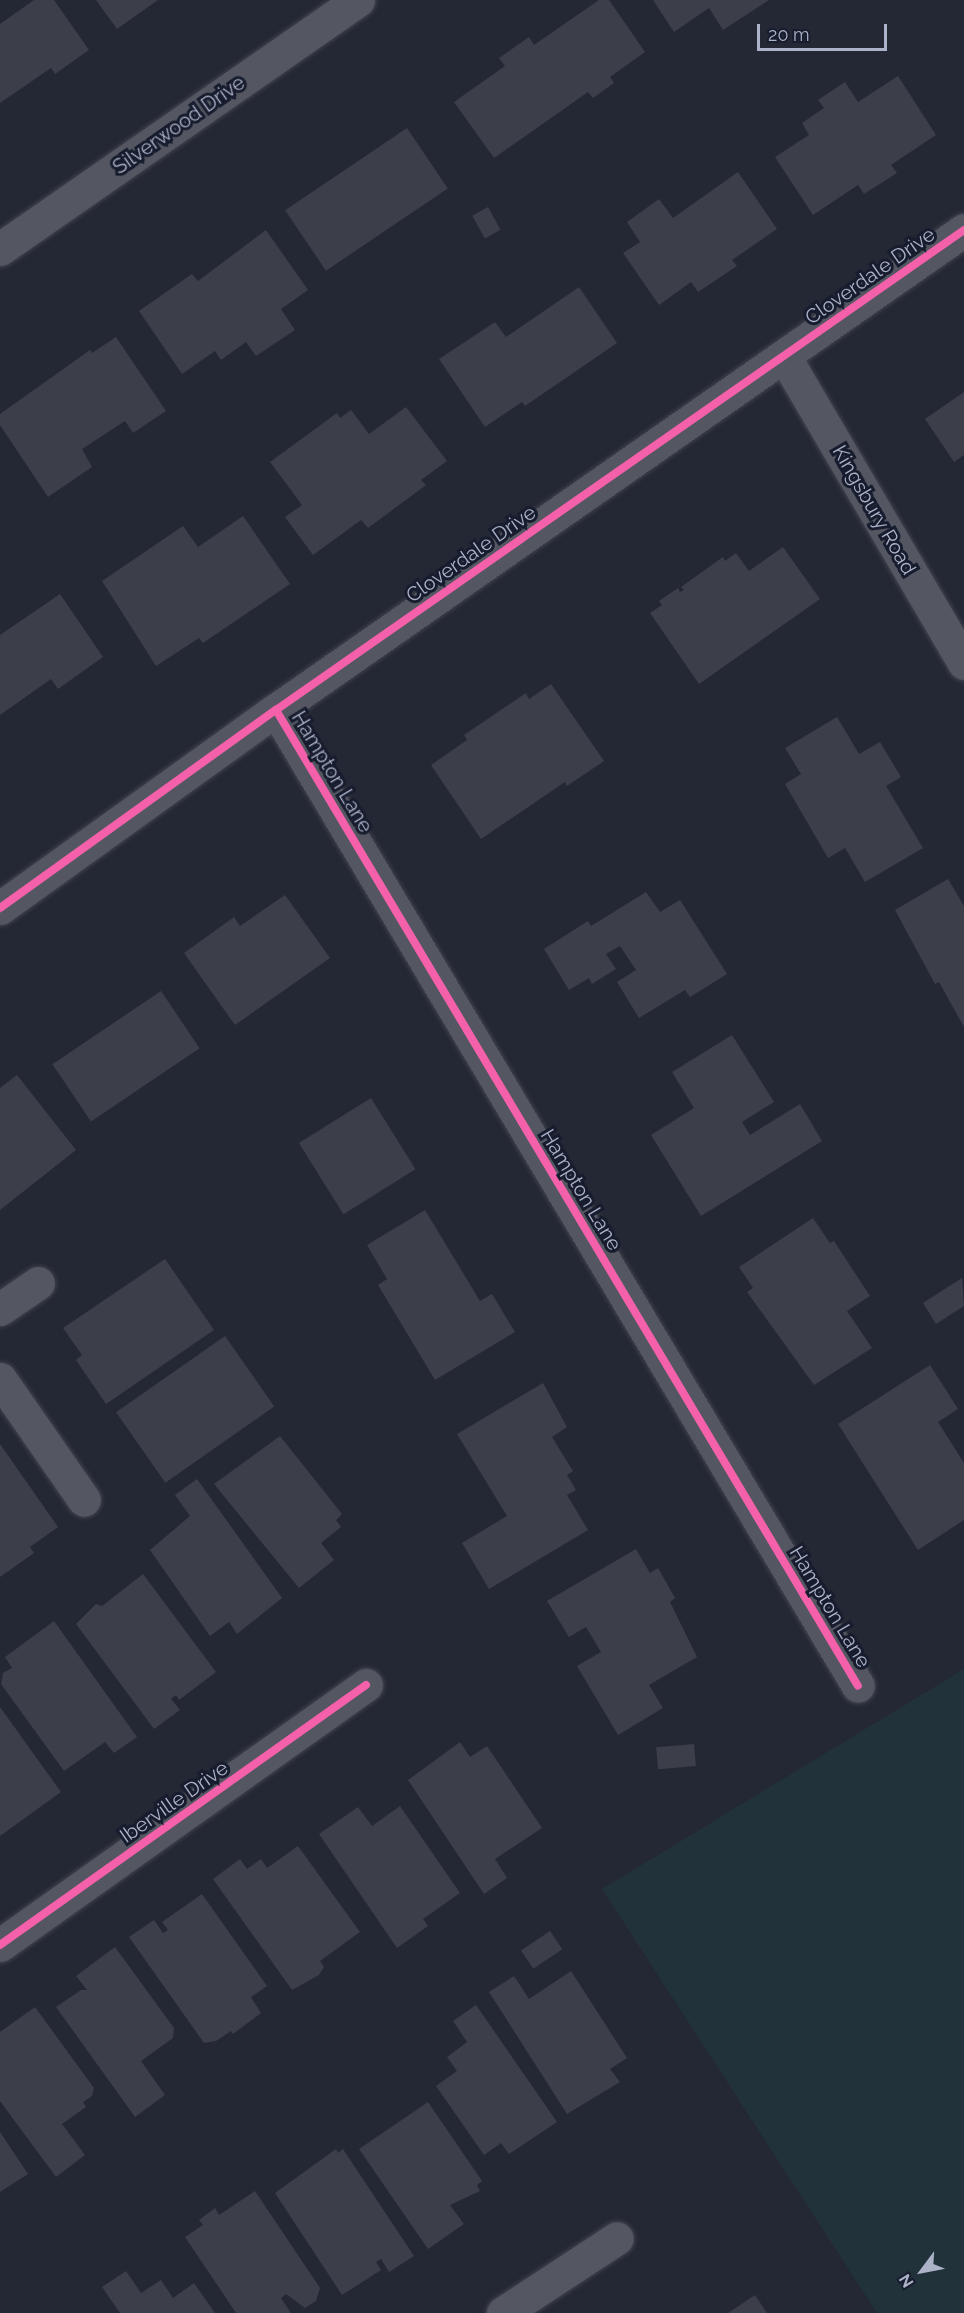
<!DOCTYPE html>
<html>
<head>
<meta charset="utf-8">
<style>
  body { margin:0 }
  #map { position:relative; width:964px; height:2313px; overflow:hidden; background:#242834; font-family:Raleway,sans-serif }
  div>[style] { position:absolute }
  .green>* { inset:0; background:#21323a }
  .building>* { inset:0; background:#3c3f4a; transform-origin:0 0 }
  .roads { filter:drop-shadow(0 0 2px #40434d) drop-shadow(0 0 2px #40434d) }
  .street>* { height:33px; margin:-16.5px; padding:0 16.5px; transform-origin:16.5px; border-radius:16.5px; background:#545762 }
  .cycleway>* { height:8px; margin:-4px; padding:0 4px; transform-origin:4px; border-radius:4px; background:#f560ab }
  span { translate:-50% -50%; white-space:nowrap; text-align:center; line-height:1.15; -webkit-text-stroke:6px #171d2e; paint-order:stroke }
  .street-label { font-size:20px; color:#acb2c7 }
  .north { position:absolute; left:892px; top:2241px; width:60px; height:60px; -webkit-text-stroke:4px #171d2e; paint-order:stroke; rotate:238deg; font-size:16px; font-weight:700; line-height:24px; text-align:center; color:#acb2c7 }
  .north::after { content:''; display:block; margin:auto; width:21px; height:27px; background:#acb2c7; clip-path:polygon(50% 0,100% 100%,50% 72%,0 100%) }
  .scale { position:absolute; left:757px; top:24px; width:130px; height:27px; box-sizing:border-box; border:3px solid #acb2c7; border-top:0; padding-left:8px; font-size:18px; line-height:21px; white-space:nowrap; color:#acb2c7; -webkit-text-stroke:4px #171d2e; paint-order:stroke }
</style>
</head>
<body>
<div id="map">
  <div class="green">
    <i style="clip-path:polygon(964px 1669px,964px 2313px,877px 2313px,602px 1889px)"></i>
  </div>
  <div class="building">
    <i style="clip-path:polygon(34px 0,54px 0,89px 50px,55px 74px,51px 68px,0 103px,0 24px)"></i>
    <i style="clip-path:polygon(96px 0,158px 0,117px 29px)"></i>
    <i style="clip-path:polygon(599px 0,609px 0,645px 52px,610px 77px,614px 83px,593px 98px,588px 92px,494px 158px,454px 102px,505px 66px,499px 58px,529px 37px,534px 45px)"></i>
    <i style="clip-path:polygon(653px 0,769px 0,723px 30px,709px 8px,674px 32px)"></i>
    <i style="clip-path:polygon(898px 76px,936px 135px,891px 165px,897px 173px,864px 194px,858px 185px,813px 215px,775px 157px,809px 135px,802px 123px,824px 108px,818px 100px,845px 82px,858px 102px)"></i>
    <i style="left:407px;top:128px;width:73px;height:147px;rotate:56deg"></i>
    <i style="clip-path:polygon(738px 172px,777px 229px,732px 260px,737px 266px,698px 292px,691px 282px,659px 305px,623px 253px,640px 242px,627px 222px,659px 199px,673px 218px)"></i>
    <i style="left:488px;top:207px;width:26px;height:18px;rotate:61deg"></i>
    <i style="clip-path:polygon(266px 230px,308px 290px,281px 309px,295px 330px,256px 356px,246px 342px,221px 360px,215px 351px,182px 374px,139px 311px,192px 274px,198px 281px)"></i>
    <i style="clip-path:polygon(579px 287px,617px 343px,525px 406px,522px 402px,485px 427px,439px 359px,495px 322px,506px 337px)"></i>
    <i style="clip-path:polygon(116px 337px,166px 411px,133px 433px,125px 421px,82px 449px,92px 467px,48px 497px,0 425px,0 414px,90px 350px,92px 353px)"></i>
    <i style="clip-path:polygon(964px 392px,964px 455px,954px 462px,925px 419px)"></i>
    <i style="clip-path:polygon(406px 407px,447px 461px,421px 480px,426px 485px,368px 528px,361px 520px,313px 555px,285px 517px,302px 505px,270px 462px,337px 413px,340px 418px,351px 410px,369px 434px)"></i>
    <i style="clip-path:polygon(243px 516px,290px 584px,203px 643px,199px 638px,156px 666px,102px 581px,183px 526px,198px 547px)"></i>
    <i style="clip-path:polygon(783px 547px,820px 599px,699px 684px,650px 613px,662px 605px,659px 601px,678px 588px,680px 592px,684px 590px,681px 587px,723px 557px,725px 561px,736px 553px,749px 571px)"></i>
    <i style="clip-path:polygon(60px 594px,103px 657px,58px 689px,51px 679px,0 715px,0 635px)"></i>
    <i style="clip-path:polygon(551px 684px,604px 761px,567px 786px,565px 782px,481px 839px,431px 765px,467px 740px,464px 735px,526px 693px,529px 699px)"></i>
    <i style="clip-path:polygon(837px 717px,859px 754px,880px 742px,901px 777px,886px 786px,923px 848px,865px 882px,845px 848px,828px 858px,785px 784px,801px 774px,785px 748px)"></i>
    <i style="clip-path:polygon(948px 879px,964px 906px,964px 1027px,939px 982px,935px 984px,895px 910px)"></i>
    <i style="clip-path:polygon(646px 892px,660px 912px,680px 900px,727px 974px,690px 997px,685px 990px,639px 1018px,617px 982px,636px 970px,620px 946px,606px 954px,616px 969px,592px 984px,589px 978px,569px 990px,544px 949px,588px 921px,591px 926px)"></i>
    <i style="clip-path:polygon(285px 895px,330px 958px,235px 1025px,184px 953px,234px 917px,240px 926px)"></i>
    <i style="left:161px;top:991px;width:69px;height:131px;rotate:56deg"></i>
    <i style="clip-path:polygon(732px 1035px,774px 1102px,742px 1122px,750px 1135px,800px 1104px,822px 1141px,701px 1216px,651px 1135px,694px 1108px,672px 1072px)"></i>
    <i style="clip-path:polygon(17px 1075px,76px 1150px,0 1210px,0 1088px)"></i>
    <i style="left:371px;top:1098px;width:84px;height:85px;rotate:58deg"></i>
    <i style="clip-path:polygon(425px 1210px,480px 1301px,492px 1294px,515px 1332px,435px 1380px,378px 1285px,387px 1279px,367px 1245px)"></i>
    <i style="clip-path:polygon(813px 1218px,830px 1243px,834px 1241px,870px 1296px,847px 1311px,872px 1348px,814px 1385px,747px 1292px,753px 1288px,739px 1267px)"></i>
    <i style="clip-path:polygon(165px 1259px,214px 1330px,106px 1404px,76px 1360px,82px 1355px,63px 1328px)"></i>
    <i style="clip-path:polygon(962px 1278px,964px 1306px,936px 1324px,923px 1303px)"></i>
    <i style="left:225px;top:1336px;width:86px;height:133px;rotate:55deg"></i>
    <i style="clip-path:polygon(930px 1365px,958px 1409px,938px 1422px,964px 1463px,964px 1520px,918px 1550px,838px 1424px)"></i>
    <i style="clip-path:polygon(543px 1383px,567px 1427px,552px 1437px,573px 1471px,567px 1475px,576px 1490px,567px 1495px,588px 1530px,489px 1589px,462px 1543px,507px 1516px,457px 1434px)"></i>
    <i style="clip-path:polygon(280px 1436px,342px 1514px,336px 1520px,341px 1527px,321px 1543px,334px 1560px,299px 1588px,214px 1484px)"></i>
    <i style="clip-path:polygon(0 1444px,58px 1527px,30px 1547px,34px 1553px,0 1577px)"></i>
    <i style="clip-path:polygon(197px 1479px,282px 1598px,237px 1634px,229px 1622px,210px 1636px,150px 1550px,190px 1516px,175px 1495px)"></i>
    <i style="clip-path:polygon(636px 1549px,650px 1573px,658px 1568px,675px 1598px,670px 1602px,697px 1657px,649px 1685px,663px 1708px,618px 1735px,577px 1666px,601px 1652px,586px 1627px,569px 1637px,547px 1601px)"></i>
    <i style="clip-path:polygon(143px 1574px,216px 1672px,179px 1700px,176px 1695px,171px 1699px,180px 1710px,154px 1729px,76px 1624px,96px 1604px,102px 1606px)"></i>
    <i style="clip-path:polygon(54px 1621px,137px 1737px,114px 1753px,105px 1742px,64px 1771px,1px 1684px,3px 1673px,12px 1668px,5px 1657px)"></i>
    <i style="clip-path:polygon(0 1707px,61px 1792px,0 1836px)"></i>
    <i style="clip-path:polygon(460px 1742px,470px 1757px,487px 1746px,542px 1828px,495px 1859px,507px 1878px,484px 1894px,408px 1780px)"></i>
    <i style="left:694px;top:1744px;width:22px;height:38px;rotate:85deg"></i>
    <i style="clip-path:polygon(400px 1806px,460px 1893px,423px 1919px,428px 1926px,397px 1948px,319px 1834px,358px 1807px,372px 1826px)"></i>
    <i style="clip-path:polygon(298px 1846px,360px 1932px,320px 1961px,324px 1967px,319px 1975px,292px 1990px,213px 1879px,240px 1859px,247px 1869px,261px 1859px,267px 1868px)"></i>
    <i style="clip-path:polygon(202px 1894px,267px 1986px,251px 1997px,261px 2013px,233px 2034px,231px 2031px,216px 2041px,204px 2043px,129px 1937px,154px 1920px,163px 1933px,168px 1930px,162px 1922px)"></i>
    <i style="left:550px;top:1931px;width:22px;height:35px;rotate:56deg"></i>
    <i style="clip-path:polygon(115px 1947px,174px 2028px,173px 2038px,141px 2061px,165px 2095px,135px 2117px,56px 2007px,81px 1990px,87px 1990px,76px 1976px)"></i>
    <i style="clip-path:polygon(571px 1971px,627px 2058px,610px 2069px,620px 2082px,567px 2114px,489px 1992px,514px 1976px,529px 1999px)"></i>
    <i style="clip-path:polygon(476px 2005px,557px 2122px,509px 2154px,501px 2143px,484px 2155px,436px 2086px,457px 2071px,447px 2057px,467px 2042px,453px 2021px)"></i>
    <i style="clip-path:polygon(35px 2007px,94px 2088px,92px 2096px,83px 2102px,86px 2107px,62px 2124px,85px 2155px,56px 2177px,0 2101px,0 2032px)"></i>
    <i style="clip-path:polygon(428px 2102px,482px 2181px,477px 2185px,480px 2191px,450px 2205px,464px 2224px,428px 2249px,359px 2149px)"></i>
    <i style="clip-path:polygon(0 2132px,28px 2174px,0 2192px)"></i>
    <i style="clip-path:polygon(336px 2149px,338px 2153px,343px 2149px,414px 2256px,389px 2272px,381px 2259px,376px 2262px,381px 2270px,342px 2295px,275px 2193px)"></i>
    <i style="clip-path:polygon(255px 2191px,320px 2288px,316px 2301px,305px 2308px,286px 2294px,281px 2298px,291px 2313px,236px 2313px,185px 2237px,203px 2225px,199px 2220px,215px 2208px,219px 2215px)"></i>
    <i style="clip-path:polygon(126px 2271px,141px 2293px,161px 2280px,173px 2298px,194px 2283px,215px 2313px,120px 2313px,102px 2287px)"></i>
    <i style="clip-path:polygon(755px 2295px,767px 2313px,728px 2313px)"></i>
  </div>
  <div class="roads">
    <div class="street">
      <i style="left:0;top:249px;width:436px;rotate:-34.8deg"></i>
      <i style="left:784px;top:356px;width:356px;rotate:59.6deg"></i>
      <i style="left:276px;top:710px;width:1136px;rotate:59.19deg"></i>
      <i style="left:0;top:908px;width:340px;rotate:-35.7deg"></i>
      <i style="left:276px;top:710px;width:839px;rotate:-34.9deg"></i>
      <i style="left:0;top:1309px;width:46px;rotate:-34.4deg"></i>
      <i style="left:0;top:1379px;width:147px;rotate:55.2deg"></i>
      <i style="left:0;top:1945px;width:449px;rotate:-35.4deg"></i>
      <i style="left:503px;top:2313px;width:136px;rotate:-33.3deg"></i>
    </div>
  </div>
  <div class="cycleway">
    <i style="left:276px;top:710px;width:1136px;rotate:59.19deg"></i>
    <i style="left:0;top:908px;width:340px;rotate:-35.7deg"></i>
    <i style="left:276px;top:710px;width:839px;rotate:-34.9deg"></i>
    <i style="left:0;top:1945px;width:449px;rotate:-35.4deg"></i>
  </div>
  <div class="street-label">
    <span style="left:179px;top:125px;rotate:-35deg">Silverwood Drive</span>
    <span style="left:870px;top:276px;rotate:-35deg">Cloverdale Drive</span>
    <span style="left:874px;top:510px;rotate:60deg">Kingsbury Road</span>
    <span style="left:471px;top:554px;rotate:-35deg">Cloverdale Drive</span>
    <span style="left:332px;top:772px;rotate:59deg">Hampton Lane</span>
    <span style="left:581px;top:1190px;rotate:59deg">Hampton Lane</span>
    <span style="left:830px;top:1607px;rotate:59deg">Hampton Lane</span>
    <span style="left:174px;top:1802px;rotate:-35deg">Iberville Drive</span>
  </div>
  <div class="north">N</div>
  <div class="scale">20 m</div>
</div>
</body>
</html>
